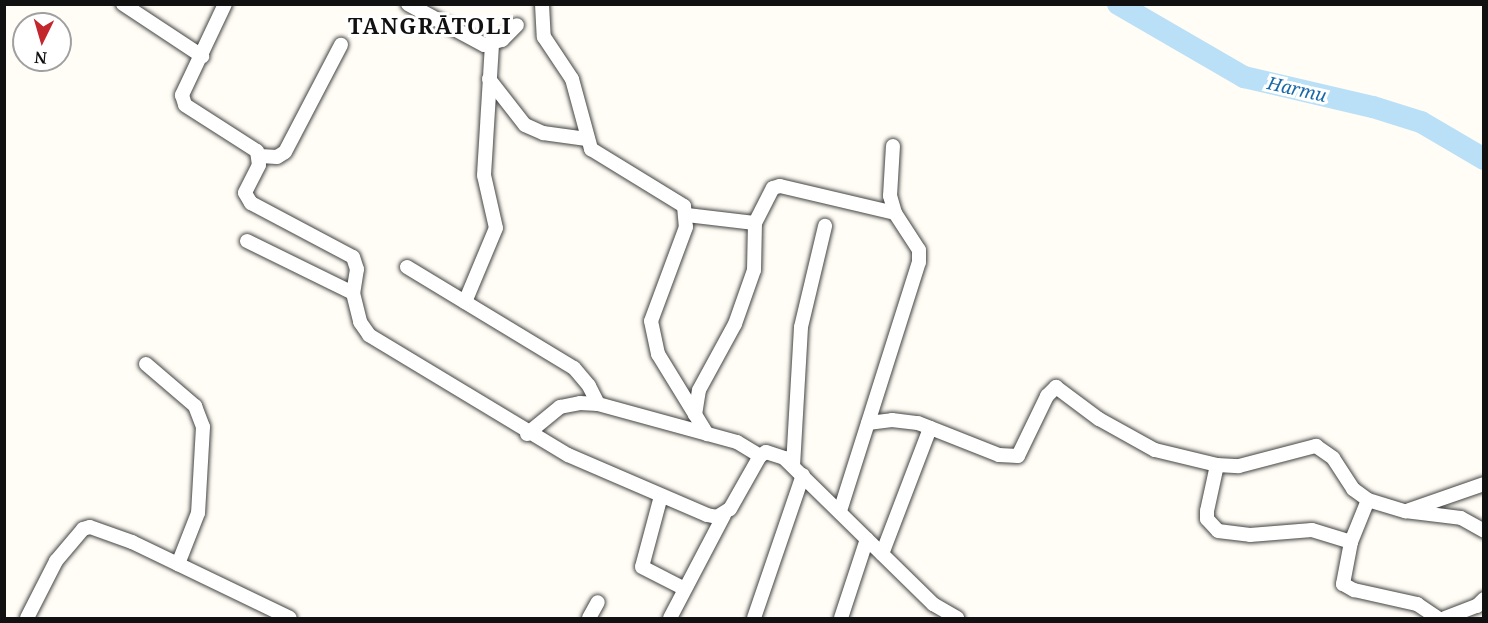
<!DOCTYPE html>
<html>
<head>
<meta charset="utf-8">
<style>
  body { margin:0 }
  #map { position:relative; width:1488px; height:623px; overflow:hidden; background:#fffdf5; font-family:"Noto Serif",serif }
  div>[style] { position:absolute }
  .river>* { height:22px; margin:-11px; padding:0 11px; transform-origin:11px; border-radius:11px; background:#b9e0f7 }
  .roads { filter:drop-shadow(0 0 2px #444) drop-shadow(0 0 2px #444) }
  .minor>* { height:14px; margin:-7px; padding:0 7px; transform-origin:7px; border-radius:7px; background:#fff }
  span { translate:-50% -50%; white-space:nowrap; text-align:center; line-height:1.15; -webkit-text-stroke:6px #fff; paint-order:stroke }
  .water-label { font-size:18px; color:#1768a6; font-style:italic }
  .district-label { font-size:22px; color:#111; font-weight:700; letter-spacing:1.5px }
  .frame { position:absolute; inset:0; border:6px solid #111; pointer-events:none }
  .north { position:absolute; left:12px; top:12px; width:60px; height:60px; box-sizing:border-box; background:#fff; border:2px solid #a0a0a0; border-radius:50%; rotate:185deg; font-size:16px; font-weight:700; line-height:24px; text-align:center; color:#111 }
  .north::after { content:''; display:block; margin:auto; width:21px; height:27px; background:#c4262e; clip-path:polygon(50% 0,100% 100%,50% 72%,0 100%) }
</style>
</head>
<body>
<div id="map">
  <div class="river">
    <i style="left:1118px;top:4px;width:146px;rotate:30.1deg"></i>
    <i style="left:1244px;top:77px;width:132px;rotate:13.1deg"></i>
    <i style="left:1373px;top:107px;width:50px;rotate:17.4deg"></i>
    <i style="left:1421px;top:122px;width:73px;rotate:30.4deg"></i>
  </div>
  <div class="roads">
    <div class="minor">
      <i style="left:123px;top:4px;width:95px;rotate:33.4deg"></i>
      <i style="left:225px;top:4px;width:101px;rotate:115.3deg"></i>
      <i style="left:182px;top:95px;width:10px;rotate:73deg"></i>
      <i style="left:185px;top:105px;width:85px;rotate:32.6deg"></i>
      <i style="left:257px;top:151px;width:14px;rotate:82deg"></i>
      <i style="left:259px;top:165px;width:31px;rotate:117deg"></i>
      <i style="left:245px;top:193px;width:12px;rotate:59deg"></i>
      <i style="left:251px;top:203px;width:115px;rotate:27.9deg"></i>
      <i style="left:353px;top:257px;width:13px;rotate:72deg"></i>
      <i style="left:357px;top:269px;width:24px;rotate:99deg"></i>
      <i style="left:353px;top:293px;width:30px;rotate:76deg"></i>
      <i style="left:360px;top:322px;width:16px;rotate:55deg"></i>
      <i style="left:369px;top:335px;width:232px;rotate:31.1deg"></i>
      <i style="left:568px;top:455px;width:151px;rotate:23.3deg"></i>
      <i style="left:707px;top:515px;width:10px;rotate:11deg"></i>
      <i style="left:717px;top:517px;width:15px;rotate:-32deg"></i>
      <i style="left:730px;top:509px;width:61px;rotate:-60.5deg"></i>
      <i style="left:760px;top:456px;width:7px;rotate:-34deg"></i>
      <i style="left:766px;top:452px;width:19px;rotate:18deg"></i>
      <i style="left:784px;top:458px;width:209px;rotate:44.4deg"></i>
      <i style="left:933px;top:604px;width:28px;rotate:30deg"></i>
      <i style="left:408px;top:4px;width:86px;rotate:28.3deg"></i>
      <i style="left:484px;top:45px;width:19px;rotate:-16deg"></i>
      <i style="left:502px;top:40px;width:21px;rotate:-45deg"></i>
      <i style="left:542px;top:4px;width:33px;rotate:87deg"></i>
      <i style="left:544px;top:37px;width:50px;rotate:56.3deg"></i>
      <i style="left:572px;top:79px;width:73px;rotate:74.8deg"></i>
      <i style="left:591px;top:149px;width:109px;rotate:31.5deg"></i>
      <i style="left:684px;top:206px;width:21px;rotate:85deg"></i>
      <i style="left:686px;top:227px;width:100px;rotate:110.4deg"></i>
      <i style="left:651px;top:321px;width:34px;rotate:78deg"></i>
      <i style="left:658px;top:354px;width:94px;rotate:58.5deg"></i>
      <i style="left:489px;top:79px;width:58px;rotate:52deg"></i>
      <i style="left:525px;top:125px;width:20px;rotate:24deg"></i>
      <i style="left:543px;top:133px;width:44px;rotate:7.8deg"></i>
      <i style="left:260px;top:156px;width:17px;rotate:3deg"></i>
      <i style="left:277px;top:157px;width:9px;rotate:-32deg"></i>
      <i style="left:285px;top:152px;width:121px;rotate:-62.4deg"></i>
      <i style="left:687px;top:215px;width:68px;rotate:6.7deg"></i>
      <i style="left:755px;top:223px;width:39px;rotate:-63deg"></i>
      <i style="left:773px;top:188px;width:7px;rotate:-16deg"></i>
      <i style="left:780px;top:186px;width:118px;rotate:13.2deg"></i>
      <i style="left:247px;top:241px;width:118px;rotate:26.1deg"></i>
      <i style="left:407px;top:267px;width:195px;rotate:31.2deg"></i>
      <i style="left:574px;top:368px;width:23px;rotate:50deg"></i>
      <i style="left:589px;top:386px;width:20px;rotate:63deg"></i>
      <i style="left:465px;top:302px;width:80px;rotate:-67.3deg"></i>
      <i style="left:496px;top:228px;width:54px;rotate:-102.8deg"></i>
      <i style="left:484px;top:175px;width:131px;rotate:-86.5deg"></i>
      <i style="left:146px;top:364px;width:65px;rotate:40.6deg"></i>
      <i style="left:195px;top:406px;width:22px;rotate:69deg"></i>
      <i style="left:203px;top:427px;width:86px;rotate:93.3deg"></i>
      <i style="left:198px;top:513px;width:55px;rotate:111.4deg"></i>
      <i style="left:695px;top:415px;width:25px;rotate:-81deg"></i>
      <i style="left:699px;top:390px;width:75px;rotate:-61.4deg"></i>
      <i style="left:735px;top:324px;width:57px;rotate:-70.6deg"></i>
      <i style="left:754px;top:270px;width:47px;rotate:-88.8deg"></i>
      <i style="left:868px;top:423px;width:24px;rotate:-7deg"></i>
      <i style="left:892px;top:420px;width:26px;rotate:7deg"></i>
      <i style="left:918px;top:423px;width:87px;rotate:21.6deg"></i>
      <i style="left:999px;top:455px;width:19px;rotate:3deg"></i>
      <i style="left:1018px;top:456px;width:67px;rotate:-64.2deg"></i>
      <i style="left:1047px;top:396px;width:13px;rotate:-45deg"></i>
      <i style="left:1056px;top:387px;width:54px;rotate:36.7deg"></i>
      <i style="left:1099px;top:419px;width:64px;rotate:29deg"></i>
      <i style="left:1155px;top:450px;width:64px;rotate:13.6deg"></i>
      <i style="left:1217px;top:465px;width:22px;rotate:3deg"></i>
      <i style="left:1239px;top:466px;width:80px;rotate:-14.6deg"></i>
      <i style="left:1316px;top:446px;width:21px;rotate:35deg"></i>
      <i style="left:1333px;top:458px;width:37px;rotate:57deg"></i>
      <i style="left:1353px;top:489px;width:19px;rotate:36deg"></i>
      <i style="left:1368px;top:500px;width:39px;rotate:17deg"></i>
      <i style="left:1405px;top:511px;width:56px;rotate:7.1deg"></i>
      <i style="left:1461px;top:518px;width:26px;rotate:29deg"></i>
      <i style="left:527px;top:434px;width:43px;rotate:-39.3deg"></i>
      <i style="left:560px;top:407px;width:20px;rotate:-11deg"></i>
      <i style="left:580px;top:403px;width:18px;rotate:3deg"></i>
      <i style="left:598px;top:404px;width:144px;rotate:15.3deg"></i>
      <i style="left:737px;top:442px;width:27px;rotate:31deg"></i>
      <i style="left:1217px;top:465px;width:47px;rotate:102.3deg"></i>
      <i style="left:1207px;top:511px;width:8px;rotate:90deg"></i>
      <i style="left:1207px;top:519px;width:16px;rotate:47deg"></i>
      <i style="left:1218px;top:531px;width:32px;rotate:7deg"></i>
      <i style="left:1250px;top:535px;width:62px;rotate:-4.6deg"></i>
      <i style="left:1312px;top:530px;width:41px;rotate:17.1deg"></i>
      <i style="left:793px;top:466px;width:139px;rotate:-86.7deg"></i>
      <i style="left:801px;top:327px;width:104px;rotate:-76.6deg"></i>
      <i style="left:661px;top:496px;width:73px;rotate:105deg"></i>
      <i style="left:642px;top:567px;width:48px;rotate:27.1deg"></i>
      <i style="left:1368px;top:500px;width:45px;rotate:112deg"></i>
      <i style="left:1351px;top:542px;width:43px;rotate:100.8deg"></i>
      <i style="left:1343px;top:584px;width:13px;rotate:29deg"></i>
      <i style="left:1354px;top:590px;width:65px;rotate:12.5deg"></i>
      <i style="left:1417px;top:604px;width:25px;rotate:34deg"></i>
      <i style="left:1409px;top:510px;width:79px;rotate:-19.1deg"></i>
      <i style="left:840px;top:511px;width:261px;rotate:-72.4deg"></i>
      <i style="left:919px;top:262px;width:12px;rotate:-90deg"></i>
      <i style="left:919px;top:250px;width:44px;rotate:-123deg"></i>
      <i style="left:895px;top:213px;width:18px;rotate:-106deg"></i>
      <i style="left:890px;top:196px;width:50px;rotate:-86.6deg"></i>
      <i style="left:882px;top:554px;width:135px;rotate:-69.1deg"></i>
      <i style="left:27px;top:618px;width:64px;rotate:-63deg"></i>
      <i style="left:56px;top:561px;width:42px;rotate:-49.8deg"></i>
      <i style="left:83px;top:529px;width:7px;rotate:-16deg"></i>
      <i style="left:90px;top:527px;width:45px;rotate:19.7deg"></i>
      <i style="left:132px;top:542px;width:175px;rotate:25.7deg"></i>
      <i style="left:589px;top:618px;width:18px;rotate:-61deg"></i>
      <i style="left:670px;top:618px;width:116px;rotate:-62.3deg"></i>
      <i style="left:754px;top:618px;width:151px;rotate:-71.1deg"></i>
      <i style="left:841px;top:618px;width:83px;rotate:-71.8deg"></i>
      <i style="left:1445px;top:618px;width:34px;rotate:-21deg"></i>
      <i style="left:1477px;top:606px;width:10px;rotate:-45deg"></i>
    </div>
  </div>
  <div class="water-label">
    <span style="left:1297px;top:89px;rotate:13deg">Harmu</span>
  </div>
  <div class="district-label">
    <span style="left:430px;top:26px">TANGRĀTOLI</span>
  </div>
  <div class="frame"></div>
  <div class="north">N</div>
</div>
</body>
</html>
